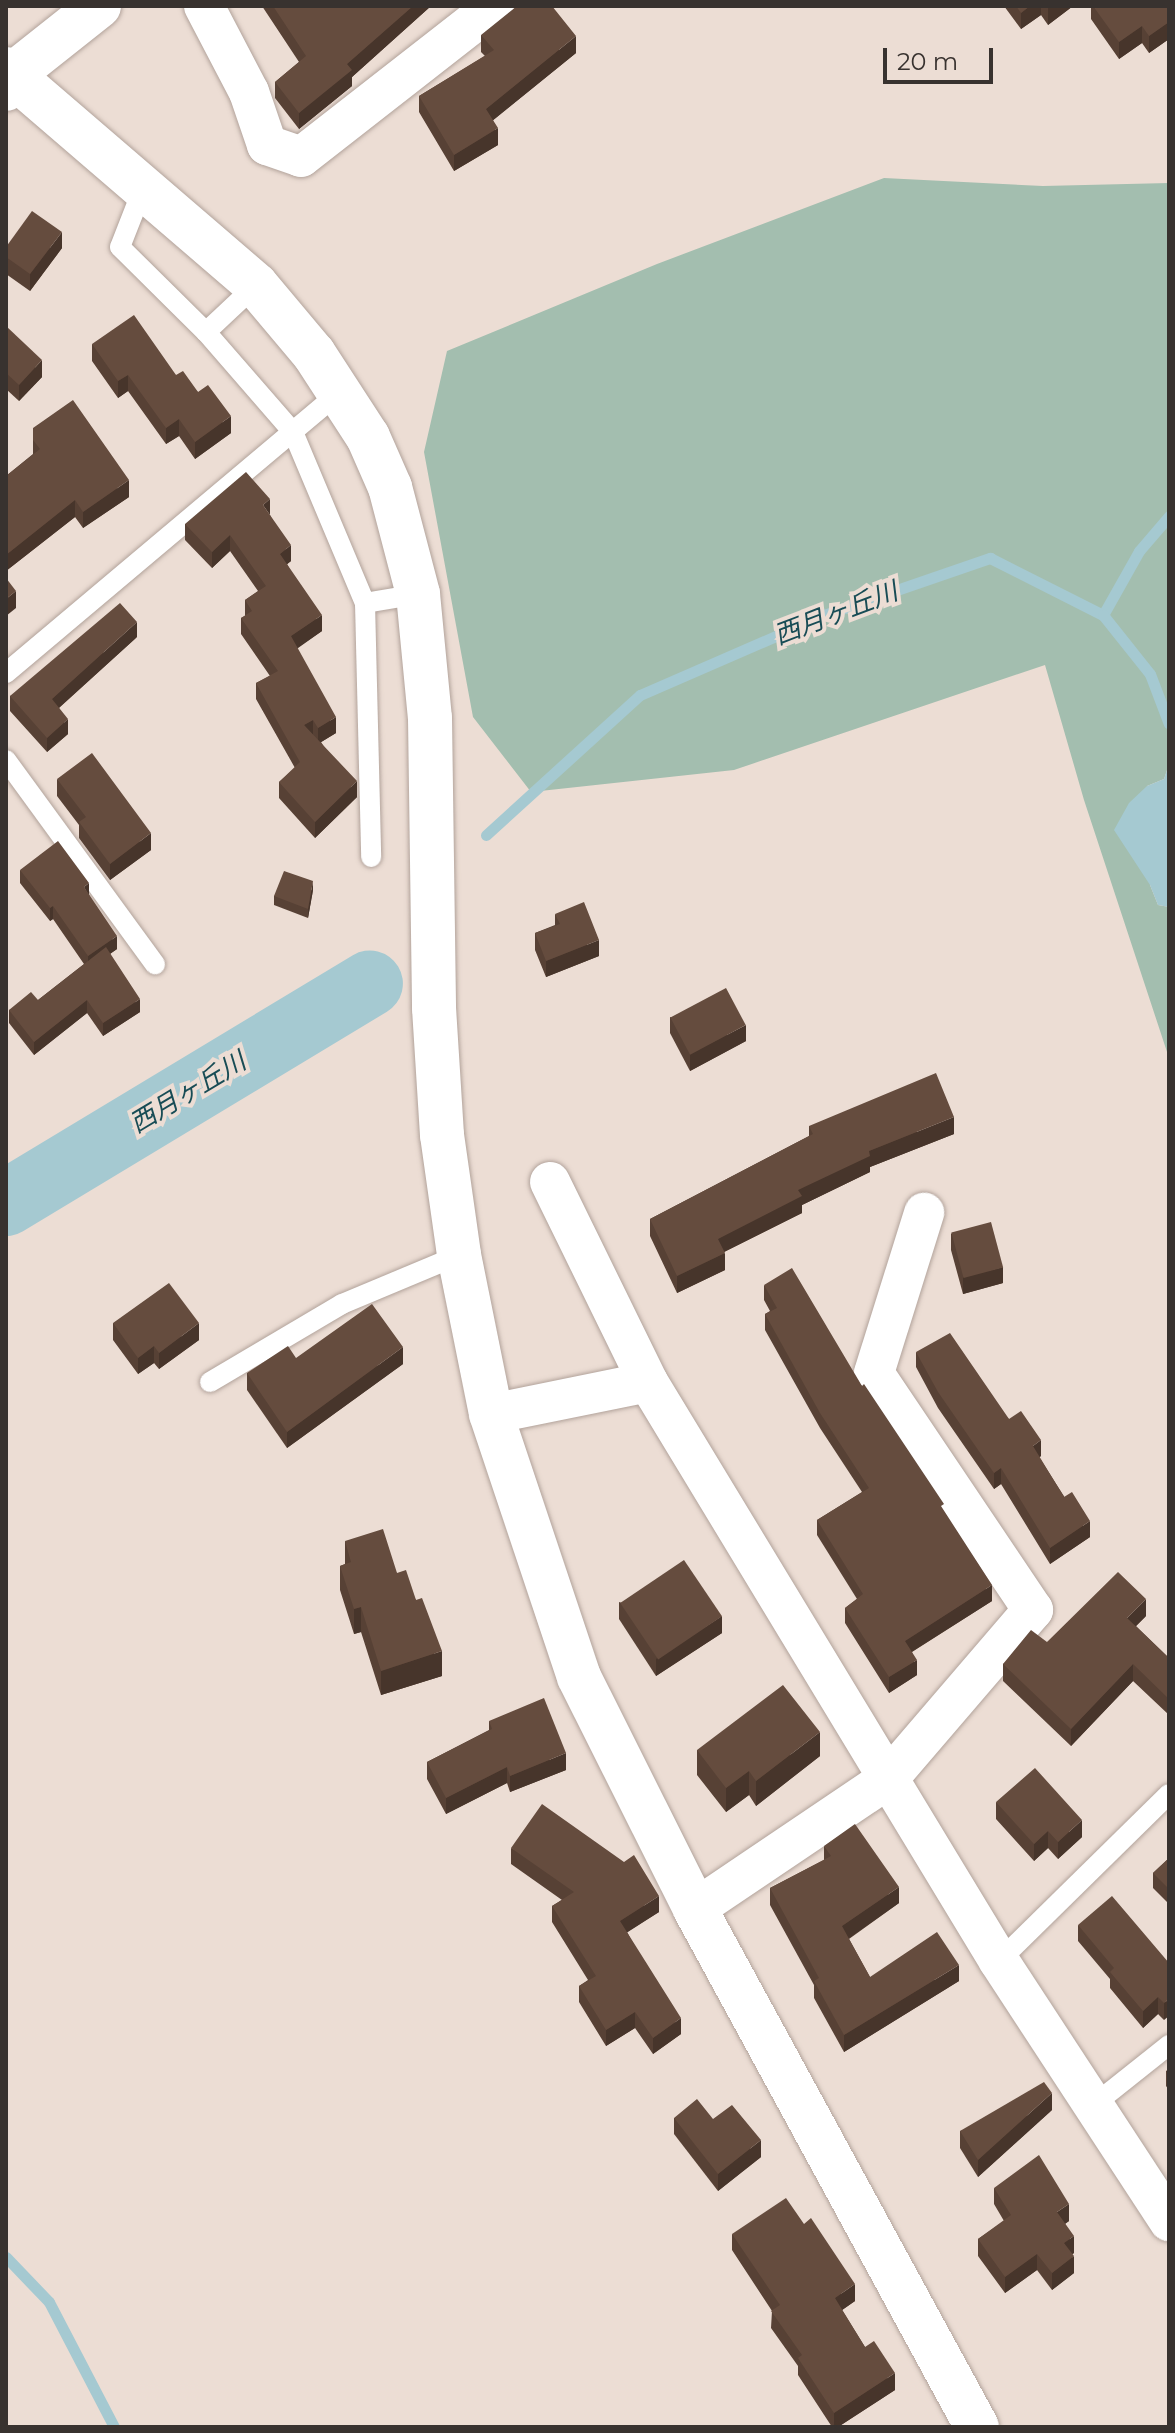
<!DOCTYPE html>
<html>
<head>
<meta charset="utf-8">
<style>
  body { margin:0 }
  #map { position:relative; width:1175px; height:2433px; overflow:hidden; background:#ecddd4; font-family:Montserrat,"Noto Sans JP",sans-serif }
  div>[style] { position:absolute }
  .green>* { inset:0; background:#a3beaf }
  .water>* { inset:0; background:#a5c9d1 }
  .stream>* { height:11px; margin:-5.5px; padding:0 5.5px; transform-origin:5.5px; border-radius:5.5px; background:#a5c9d1 }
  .river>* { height:66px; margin:-33px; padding:0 33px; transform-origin:33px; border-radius:33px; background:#a5c9d1 }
  .roads { filter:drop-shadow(0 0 2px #b2a39b) drop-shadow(0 0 2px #b2a39b) }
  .service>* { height:20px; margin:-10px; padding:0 10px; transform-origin:10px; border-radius:10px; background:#fff }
  .minor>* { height:40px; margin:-20px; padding:0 20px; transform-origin:20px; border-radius:20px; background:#fff }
  .tertiary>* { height:44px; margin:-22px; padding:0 22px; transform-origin:22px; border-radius:22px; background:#fff }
  .primary>* { height:44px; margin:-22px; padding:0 22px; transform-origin:22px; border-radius:22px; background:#fff }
  .wall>* { inset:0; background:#574135 }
  .shaded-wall>* { inset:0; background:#47352b }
  .building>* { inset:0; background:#654c3e; transform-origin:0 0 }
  span { translate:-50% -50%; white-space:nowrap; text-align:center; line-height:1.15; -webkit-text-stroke:8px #ecddd4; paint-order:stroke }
  .water-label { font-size:26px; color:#184c55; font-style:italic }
  .frame { position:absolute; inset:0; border:8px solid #38322f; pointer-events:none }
  .scale { position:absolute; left:883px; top:48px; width:110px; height:36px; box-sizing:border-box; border:4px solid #38322f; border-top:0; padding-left:10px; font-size:24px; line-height:28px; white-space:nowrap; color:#38322f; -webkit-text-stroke:6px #ecddd4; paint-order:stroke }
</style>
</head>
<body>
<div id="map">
  <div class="green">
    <i style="clip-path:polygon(884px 178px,1043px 186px,1169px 183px,1169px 764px,1164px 779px,1147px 786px,1150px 885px,1158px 905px,1169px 907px,1169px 1058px,1084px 800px,1045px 665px,734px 770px,531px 792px,473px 717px,424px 452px,447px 351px,657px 264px)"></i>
  </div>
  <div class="water">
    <i style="clip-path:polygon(1169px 764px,1169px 907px,1158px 905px,1150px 885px,1114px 830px,1129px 803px,1147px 786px,1164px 779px)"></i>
  </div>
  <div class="stream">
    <i style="left:1103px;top:615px;width:73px;rotate:-60.6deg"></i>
    <i style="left:1139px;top:551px;width:46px;rotate:-49.4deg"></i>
    <i style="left:486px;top:835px;width:208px;rotate:-42.3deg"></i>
    <i style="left:640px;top:695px;width:201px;rotate:-23.5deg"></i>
    <i style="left:824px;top:615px;width:176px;rotate:-19deg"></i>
    <i style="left:990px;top:558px;width:127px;rotate:26.8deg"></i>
    <i style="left:1103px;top:615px;width:75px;rotate:51.5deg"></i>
    <i style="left:1150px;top:674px;width:53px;rotate:69.2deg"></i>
    <i style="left:6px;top:2257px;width:62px;rotate:46.3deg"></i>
    <i style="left:49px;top:2302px;width:141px;rotate:62.5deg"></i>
  </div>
  <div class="river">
    <i style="left:6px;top:1203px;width:425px;rotate:-31.1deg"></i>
  </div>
  <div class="roads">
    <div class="service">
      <i style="left:142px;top:191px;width:60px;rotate:111.4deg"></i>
      <i style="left:120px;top:247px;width:121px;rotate:44.7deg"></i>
      <i style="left:206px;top:332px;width:133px;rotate:49deg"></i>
      <i style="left:293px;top:432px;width:186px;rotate:67.2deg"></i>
      <i style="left:365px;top:603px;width:254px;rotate:88.6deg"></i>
      <i style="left:206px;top:332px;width:69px;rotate:-43.2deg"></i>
      <i style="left:365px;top:603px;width:54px;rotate:-9.6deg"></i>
      <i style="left:6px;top:673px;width:435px;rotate:-40.1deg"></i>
      <i style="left:6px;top:760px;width:253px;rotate:53.9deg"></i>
      <i style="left:210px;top:1382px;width:153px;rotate:-30.6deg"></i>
      <i style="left:342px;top:1304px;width:127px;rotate:-22.7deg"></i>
      <i style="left:999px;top:1961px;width:238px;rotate:-44.5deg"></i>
      <i style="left:1091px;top:2107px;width:100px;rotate:-38.5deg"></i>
    </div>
    <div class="minor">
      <i style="left:204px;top:6px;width:97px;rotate:62.4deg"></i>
      <i style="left:249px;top:92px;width:56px;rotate:71.2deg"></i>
      <i style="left:267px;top:145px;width:36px;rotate:19deg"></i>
      <i style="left:301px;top:157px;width:245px;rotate:-38deg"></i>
      <i style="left:550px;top:1182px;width:223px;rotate:63.9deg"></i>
      <i style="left:491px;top:1414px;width:160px;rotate:-11.5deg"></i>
      <i style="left:648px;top:1382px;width:677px;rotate:58.78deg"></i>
      <i style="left:999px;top:1961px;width:311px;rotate:56.8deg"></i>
      <i style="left:695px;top:1909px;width:233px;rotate:-34deg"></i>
      <i style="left:888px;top:1779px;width:223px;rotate:-49.4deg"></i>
      <i style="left:1033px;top:1610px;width:285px;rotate:-123.9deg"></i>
      <i style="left:874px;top:1373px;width:168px;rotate:-72.6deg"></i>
    </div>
    <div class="tertiary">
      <i style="left:99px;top:6px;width:111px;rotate:141.6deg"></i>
      <i style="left:12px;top:75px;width:322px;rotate:40.7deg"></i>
      <i style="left:256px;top:285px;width:90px;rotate:50deg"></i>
      <i style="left:314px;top:354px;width:99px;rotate:57deg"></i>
      <i style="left:368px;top:437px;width:55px;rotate:66.3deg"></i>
      <i style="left:390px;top:487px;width:111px;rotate:75.3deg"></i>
      <i style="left:418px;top:594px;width:125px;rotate:84.5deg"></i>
      <i style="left:430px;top:718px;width:290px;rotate:89.2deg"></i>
      <i style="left:434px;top:1008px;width:127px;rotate:86.4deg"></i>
      <i style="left:442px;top:1135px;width:121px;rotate:81.9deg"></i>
      <i style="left:459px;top:1255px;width:162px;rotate:78.6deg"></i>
      <i style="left:491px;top:1414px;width:277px;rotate:71.5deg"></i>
      <i style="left:579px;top:1677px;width:259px;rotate:63.4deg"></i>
      <i style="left:695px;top:1909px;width:590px;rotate:61.44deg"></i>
    </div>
    <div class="primary">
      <i style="left:6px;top:69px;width:8px;rotate:45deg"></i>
      <i style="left:12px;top:75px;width:15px;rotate:113deg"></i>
    </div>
  </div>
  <div class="wall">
    <i style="clip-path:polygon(262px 6px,431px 6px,352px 77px,352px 86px,299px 129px,275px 98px,275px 82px,299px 62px)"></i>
    <i style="clip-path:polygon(1004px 6px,1073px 6px,1048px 25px,1041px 15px,1021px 29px)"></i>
    <i style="clip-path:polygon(1091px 6px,1169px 6px,1169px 39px,1149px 53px,1142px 43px,1119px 59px,1091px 19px)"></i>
    <i style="clip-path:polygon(481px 35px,576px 53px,493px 120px,498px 145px,454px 171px,419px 112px,419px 96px,485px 56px,481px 52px)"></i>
    <i style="clip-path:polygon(6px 247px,62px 248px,30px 291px,6px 274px)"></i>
    <i style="clip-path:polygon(6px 326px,42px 377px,19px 401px,6px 389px)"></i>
    <i style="clip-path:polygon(92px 344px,176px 375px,198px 392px,231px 433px,195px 459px,179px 436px,166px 444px,128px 391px,118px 398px,92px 361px)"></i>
    <i style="clip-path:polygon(33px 428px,129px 497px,83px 528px,75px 517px,6px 571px,6px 476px,33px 454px)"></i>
    <i style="clip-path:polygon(270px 515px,291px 561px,287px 564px,322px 631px,297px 648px,336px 733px,321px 742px,357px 797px,315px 838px,279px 798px,279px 782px,295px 768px,256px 699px,256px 683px,270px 676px,241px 634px,241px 618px,245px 616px,245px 600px,258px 591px,230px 551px,212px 568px,185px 540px,185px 524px)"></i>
    <i style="clip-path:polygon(137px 637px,59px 708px,68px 734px,47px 752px,10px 711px,10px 696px)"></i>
    <i style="clip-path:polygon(57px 779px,151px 850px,110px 880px,79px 838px,79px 825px,57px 796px)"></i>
    <i style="clip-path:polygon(20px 870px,89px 895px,117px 949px,110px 954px,140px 1012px,103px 1036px,87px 1013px,34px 1055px,9px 1023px,9px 1010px,38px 1000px,84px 964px,53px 919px,50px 921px,20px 883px)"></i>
    <i style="clip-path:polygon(313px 890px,308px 918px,274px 905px,274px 896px)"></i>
    <i style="clip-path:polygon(555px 914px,599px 956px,546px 977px,535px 950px,535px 933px,555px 925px)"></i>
    <i style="clip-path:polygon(670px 1017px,746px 1041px,690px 1071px,670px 1033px)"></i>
    <i style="clip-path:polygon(809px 1126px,954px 1134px,870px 1167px,870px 1172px,802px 1205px,802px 1213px,724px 1252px,725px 1270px,677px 1293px,650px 1236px,650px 1219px,809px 1136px)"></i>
    <i style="clip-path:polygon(951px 1233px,1003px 1283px,963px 1294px,951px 1250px)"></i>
    <i style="clip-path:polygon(764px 1285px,862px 1386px,944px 1512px,992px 1601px,912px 1652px,917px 1675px,889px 1693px,845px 1623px,845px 1608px,857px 1599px,817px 1535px,817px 1520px,862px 1492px,820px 1428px,765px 1330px,765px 1314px,770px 1311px,764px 1300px)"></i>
    <i style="clip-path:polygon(113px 1323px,199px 1340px,159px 1369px,154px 1363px,138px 1374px,113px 1340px)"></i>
    <i style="clip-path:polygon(916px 1352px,1009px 1419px,1041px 1456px,1039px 1457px,1090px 1537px,1050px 1564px,1001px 1484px,994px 1489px,938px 1408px,916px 1367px)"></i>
    <i style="clip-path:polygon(403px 1364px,287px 1448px,247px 1390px,247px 1373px)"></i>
    <i style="clip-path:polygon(345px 1541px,397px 1573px,416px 1600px,442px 1676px,381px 1695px,361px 1632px,354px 1634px,340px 1590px,340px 1566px,345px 1564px)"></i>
    <i style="clip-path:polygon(619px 1602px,722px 1633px,656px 1676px,619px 1619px)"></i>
    <i style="clip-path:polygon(1146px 1616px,1136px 1626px,1169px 1658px,1169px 1715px,1133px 1681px,1071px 1746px,1003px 1681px,1003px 1664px,1047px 1642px)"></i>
    <i style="clip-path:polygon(489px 1721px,566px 1770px,510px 1792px,507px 1783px,446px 1814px,427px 1779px,427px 1762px,489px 1730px)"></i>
    <i style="clip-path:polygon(697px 1750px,820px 1756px,756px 1806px,749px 1795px,726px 1812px,697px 1775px)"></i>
    <i style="clip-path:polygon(996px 1802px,1082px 1837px,1058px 1859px,1048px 1848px,1034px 1861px,996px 1819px)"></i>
    <i style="clip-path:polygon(824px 1846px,899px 1903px,849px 1939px,870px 1977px,959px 1981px,844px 2052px,814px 1998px,814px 1985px,770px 1905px,770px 1888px,824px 1860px)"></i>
    <i style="clip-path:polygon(511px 1848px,659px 1912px,627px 1932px,681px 2034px,653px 2054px,635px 2028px,606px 2046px,579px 2002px,579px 1986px,588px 1980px,552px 1922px,552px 1906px,562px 1900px,511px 1864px)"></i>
    <i style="clip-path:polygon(1169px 1858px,1169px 1904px,1153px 1888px,1153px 1873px)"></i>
    <i style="clip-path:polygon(1078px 1925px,1169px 1963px,1164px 2020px,1158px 2014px,1143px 2028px,1110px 1988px,1110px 1979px,1078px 1941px)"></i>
    <i style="clip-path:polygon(1169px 2069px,1169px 2090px,1166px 2086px,1166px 2071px)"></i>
    <i style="clip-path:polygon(1052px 2110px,978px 2177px,960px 2148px,960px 2131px)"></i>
    <i style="clip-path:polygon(674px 2118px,713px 2119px,761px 2157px,718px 2191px,674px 2134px)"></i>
    <i style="clip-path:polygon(994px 2188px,1069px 2221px,1065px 2224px,1074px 2253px,1072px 2254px,1074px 2273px,1052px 2290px,1037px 2270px,1005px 2293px,978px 2256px,978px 2239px,1004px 2221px,994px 2204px)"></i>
    <i style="clip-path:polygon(732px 2234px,855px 2301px,842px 2310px,865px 2347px,895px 2390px,838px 2427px,832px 2427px,798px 2375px,798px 2366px,771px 2328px,772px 2311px,732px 2250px)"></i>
  </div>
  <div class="shaded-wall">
    <i style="clip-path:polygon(413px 6px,431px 6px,352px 77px,352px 86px,299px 129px,299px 113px,347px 64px)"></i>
    <i style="clip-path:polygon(1030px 6px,1041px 6px,1041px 15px,1021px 29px,1021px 13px)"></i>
    <i style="clip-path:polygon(1051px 6px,1073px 6px,1048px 25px,1048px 8px)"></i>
    <i style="clip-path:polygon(1169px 22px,1169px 39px,1149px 53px,1149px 36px)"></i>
    <i style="clip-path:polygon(1142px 26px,1142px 43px,1119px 59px,1119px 42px)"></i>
    <i style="clip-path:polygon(576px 36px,576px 53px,486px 126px,486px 109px)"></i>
    <i style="clip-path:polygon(498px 128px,498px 145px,454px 171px,454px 155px)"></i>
    <i style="clip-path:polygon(62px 232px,62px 248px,30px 291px,30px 274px)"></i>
    <i style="clip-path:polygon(42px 360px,42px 377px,19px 401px,19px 385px)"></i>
    <i style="clip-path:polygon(128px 375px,128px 391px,118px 398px,118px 381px)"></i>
    <i style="clip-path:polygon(231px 416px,231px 433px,195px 459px,195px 442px)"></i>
    <i style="clip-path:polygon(179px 419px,179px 436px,166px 444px,166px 428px)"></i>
    <i style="clip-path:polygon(129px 480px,129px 497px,83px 528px,83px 512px)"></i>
    <i style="clip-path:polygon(270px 499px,270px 515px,263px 505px)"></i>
    <i style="clip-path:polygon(75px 500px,75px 517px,6px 571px,6px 555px)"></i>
    <i style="clip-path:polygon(230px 535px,230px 551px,212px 568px,212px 552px)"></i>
    <i style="clip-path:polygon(291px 545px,291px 561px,280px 570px,280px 554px)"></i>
    <i style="clip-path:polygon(16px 591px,16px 608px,6px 616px,6px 599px)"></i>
    <i style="clip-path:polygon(322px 615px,322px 631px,291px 653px,291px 636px)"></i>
    <i style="clip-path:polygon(137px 622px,137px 637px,52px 714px,52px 699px)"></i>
    <i style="clip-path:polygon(336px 717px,336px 733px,318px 744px,318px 728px)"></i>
    <i style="clip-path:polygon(68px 719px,68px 734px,47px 752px,47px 738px)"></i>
    <i style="clip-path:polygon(313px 720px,313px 736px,304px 725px)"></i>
    <i style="clip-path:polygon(357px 781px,357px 797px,315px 838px,315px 822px)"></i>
    <i style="clip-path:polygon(151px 833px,151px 850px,110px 880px,110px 864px)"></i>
    <i style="clip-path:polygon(313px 881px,313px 890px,308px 918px,308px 909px)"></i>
    <i style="clip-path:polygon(89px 883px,89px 896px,84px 887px)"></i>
    <i style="clip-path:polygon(53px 906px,53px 919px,50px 921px,50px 908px)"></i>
    <i style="clip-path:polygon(117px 936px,117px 949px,88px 969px,88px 956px)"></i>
    <i style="clip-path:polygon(599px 940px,599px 956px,546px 977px,546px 961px)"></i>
    <i style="clip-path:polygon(140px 999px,140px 1012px,103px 1036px,103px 1023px)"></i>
    <i style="clip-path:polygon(87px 1000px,87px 1013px,34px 1055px,34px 1042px)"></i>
    <i style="clip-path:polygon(746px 1025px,746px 1041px,690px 1071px,690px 1054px)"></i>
    <i style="clip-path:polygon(954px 1117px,954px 1134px,870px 1167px,870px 1172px,802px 1205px,802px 1213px,718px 1255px,718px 1239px,798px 1190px,869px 1151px)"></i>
    <i style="clip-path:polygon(725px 1253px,725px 1270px,677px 1293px,677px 1276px)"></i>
    <i style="clip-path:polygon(1003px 1267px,1003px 1283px,963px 1294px,963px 1277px)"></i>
    <i style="clip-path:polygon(199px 1323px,199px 1340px,159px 1369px,159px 1353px)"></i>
    <i style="clip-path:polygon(154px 1346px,154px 1363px,138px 1374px,138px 1358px)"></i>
    <i style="clip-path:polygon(403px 1347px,403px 1364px,287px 1448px,287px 1432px)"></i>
    <i style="clip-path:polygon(1041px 1440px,1041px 1456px,1033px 1462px,1033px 1446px)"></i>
    <i style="clip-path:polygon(1001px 1468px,1001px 1484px,994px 1489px,994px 1473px)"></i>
    <i style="clip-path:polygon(1090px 1521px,1090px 1537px,1050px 1564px,1050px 1548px)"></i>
    <i style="clip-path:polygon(992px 1585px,992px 1601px,905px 1656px,905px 1641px)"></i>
    <i style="clip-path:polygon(1146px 1599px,1146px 1616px,1127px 1635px,1127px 1618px)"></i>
    <i style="clip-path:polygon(361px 1607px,361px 1632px,354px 1634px,354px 1609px)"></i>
    <i style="clip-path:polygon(722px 1616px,722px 1633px,656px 1676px,656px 1659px)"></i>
    <i style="clip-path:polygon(442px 1651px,442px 1676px,381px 1695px,381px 1671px)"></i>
    <i style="clip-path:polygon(917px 1660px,917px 1675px,889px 1693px,889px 1677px)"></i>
    <i style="clip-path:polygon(1133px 1664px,1133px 1681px,1071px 1746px,1071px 1729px)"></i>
    <i style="clip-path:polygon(820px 1732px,820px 1756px,756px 1806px,756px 1781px)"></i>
    <i style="clip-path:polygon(566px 1753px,566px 1770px,510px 1792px,510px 1776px)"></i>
    <i style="clip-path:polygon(507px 1767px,507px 1783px,446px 1814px,446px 1798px)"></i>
    <i style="clip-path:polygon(749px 1771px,749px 1795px,726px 1812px,726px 1788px)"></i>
    <i style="clip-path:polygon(1082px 1820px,1082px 1837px,1058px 1859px,1058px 1842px)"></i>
    <i style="clip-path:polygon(1048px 1831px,1048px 1848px,1034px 1861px,1034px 1844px)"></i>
    <i style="clip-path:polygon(899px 1887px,899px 1903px,842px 1943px,842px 1926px)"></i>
    <i style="clip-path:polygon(659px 1896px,659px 1912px,620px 1937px,620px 1921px)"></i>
    <i style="clip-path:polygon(959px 1965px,959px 1981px,844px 2052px,844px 2035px)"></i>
    <i style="clip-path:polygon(1158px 1997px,1158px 2014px,1143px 2028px,1143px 2011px)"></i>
    <i style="clip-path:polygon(1169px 1999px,1169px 2016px,1164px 2020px,1164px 2003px)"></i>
    <i style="clip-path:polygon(635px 2012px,635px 2028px,606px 2046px,606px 2030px)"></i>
    <i style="clip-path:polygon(681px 2018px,681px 2034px,653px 2054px,653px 2038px)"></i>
    <i style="clip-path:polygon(1052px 2093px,1052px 2110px,978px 2177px,978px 2160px)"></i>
    <i style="clip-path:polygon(761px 2140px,761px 2157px,718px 2191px,718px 2174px)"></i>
    <i style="clip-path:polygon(1069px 2204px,1069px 2221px,1057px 2229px,1057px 2212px)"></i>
    <i style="clip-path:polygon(1074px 2236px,1074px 2253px,1064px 2260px,1064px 2243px)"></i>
    <i style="clip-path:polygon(1037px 2254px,1037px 2270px,1005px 2293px,1005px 2277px)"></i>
    <i style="clip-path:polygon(1074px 2256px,1074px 2273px,1052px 2290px,1052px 2273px)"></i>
    <i style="clip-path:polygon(855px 2284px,855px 2301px,835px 2315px,835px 2298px)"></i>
    <i style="clip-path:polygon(895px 2373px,895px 2390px,838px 2427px,834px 2427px,834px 2413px)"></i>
  </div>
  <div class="building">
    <i style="clip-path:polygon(273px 6px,413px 6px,347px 64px,352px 70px,299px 113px,275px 82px,306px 56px)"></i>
    <i style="clip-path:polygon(517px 6px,552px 6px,576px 36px,486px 109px,498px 128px,454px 155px,419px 96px,494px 50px,481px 35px)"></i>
    <i style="clip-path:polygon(1016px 6px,1030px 6px,1021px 13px)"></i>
    <i style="clip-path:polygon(1093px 6px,1169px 6px,1169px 22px,1149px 36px,1142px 26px,1119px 42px)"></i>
    <i style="clip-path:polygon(32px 211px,62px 232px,30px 274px,6px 257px,6px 247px)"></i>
    <i style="clip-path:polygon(134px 315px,176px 375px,183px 371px,198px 392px,208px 385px,231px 416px,195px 442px,179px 419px,166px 428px,128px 375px,118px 381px,92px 344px)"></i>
    <i style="clip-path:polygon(6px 326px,42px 360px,19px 385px,6px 373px)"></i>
    <i style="clip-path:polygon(73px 400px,129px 480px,83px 512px,75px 500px,6px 555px,6px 476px,40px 449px,33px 440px,33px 428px)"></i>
    <i style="clip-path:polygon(246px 472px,270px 499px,263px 505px,291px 545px,280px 554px,322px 615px,291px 636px,336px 717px,318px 728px,313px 720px,304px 725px,357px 781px,315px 822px,279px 782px,300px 762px,256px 683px,278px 671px,241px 618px,252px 611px,245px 600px,266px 586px,230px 535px,212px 552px,185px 524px)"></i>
    <i style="clip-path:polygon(6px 578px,16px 591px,6px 599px)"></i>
    <i style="clip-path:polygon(120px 603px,137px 622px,52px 699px,68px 719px,47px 738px,10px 696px)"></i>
    <i style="clip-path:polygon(92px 753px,151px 833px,110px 864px,79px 822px,86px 817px,57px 779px)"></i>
    <i style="clip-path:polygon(58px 841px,89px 883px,84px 887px,117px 936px,88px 956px,53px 906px,50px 908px,20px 870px)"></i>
    <i style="clip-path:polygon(284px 871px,313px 881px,308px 909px,274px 896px)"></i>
    <i style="clip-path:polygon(584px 902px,599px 940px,546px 961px,535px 933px,560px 924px,555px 914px)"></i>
    <i style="clip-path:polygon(106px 947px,140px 999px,103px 1023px,87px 1000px,34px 1042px,9px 1010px,31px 992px,38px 1000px)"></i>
    <i style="left:726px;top:988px;width:42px;height:63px;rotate:62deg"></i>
    <i style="clip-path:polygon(936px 1073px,954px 1117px,869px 1151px,870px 1156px,798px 1190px,802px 1196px,718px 1239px,725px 1253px,677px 1276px,650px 1219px,813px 1134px,809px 1126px)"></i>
    <i style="left:991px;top:1222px;width:47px;height:41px;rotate:75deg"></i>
    <i style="clip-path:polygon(792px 1268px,862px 1386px,864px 1384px,944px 1504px,941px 1506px,992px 1585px,905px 1641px,917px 1660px,889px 1677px,845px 1608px,863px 1594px,817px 1520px,869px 1488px,820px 1413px,765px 1314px,777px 1308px,764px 1285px)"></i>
    <i style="clip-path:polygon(169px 1283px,199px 1323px,159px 1353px,154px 1346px,138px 1358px,113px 1323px)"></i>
    <i style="clip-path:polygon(372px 1304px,403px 1347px,287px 1432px,247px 1373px,288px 1346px,296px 1358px)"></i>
    <i style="clip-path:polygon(950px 1333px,1009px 1419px,1021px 1411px,1041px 1440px,1033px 1446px,1064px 1497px,1072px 1492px,1090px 1521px,1050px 1548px,1001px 1468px,994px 1473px,938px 1392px,916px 1352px)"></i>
    <i style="clip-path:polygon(383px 1529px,397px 1573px,406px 1570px,416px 1600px,422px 1598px,442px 1651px,381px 1671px,361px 1607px,354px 1609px,340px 1566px,351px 1562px,345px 1541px)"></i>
    <i style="left:684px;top:1560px;width:68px;height:77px;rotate:56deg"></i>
    <i style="clip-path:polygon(1118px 1572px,1146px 1599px,1127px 1618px,1169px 1658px,1169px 1699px,1133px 1664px,1071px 1729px,1003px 1664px,1031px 1630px,1047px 1642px)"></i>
    <i style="clip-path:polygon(783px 1685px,820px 1732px,756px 1781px,749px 1771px,726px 1788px,697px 1750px)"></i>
    <i style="clip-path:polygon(544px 1698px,566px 1753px,510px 1776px,507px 1767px,446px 1798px,427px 1762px,492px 1729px,489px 1721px)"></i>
    <i style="clip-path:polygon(1035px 1768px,1082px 1820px,1058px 1842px,1048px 1831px,1034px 1844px,996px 1802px)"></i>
    <i style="clip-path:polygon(542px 1804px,624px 1862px,634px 1855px,659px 1896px,620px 1921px,681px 2018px,653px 2038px,635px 2012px,606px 2030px,579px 1986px,596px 1976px,552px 1906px,574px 1892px,511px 1848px)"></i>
    <i style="clip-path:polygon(855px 1824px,899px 1887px,842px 1926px,870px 1977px,937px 1932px,959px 1965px,844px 2035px,814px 1981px,819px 1978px,770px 1888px,831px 1856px,824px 1846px)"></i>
    <i style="clip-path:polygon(1169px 1858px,1169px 1889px,1153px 1873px)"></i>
    <i style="clip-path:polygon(1112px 1896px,1169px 1963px,1169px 1999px,1164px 2003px,1158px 1997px,1143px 2011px,1110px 1972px,1114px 1968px,1078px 1925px)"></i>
    <i style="clip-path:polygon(1044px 2082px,1052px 2093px,978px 2160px,960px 2131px)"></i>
    <i style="clip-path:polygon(697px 2099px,713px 2119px,732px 2105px,761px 2140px,718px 2174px,674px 2118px)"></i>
    <i style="clip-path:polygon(1039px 2155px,1069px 2204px,1057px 2212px,1074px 2236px,1064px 2243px,1074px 2256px,1052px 2273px,1037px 2254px,1005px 2277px,978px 2239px,1011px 2215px,994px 2188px)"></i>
    <i style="clip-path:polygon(786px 2198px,804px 2224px,811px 2218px,855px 2284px,835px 2298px,865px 2347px,874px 2341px,895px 2373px,834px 2413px,798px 2358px,802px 2355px,771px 2311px,780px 2305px,732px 2234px)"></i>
  </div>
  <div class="water-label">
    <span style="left:836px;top:614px;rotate:-21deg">西月ヶ丘川</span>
    <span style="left:188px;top:1093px;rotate:-31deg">西月ヶ丘川</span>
  </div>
  <div class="frame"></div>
  <div class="scale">20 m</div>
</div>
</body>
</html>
